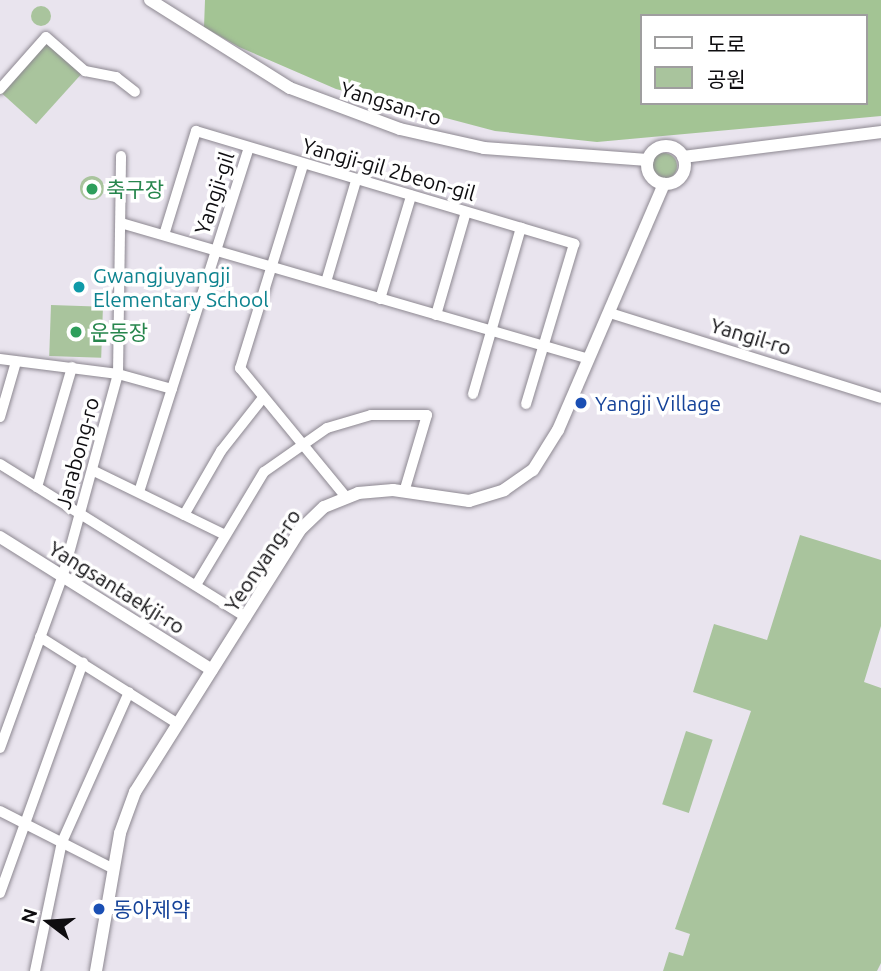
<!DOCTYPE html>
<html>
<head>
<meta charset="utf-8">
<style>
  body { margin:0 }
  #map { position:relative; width:881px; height:971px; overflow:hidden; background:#e9e4ee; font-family:Ubuntu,"Noto Sans KR",sans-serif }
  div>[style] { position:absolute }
  .green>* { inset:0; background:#a9c49d; transform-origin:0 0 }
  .round { border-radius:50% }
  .forest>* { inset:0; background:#a3c494 }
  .roads { filter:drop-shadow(0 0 2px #8d8891) drop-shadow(0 0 2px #8d8891) }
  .minor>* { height:10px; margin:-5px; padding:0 5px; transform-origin:5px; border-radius:5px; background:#fff }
  .tertiary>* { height:12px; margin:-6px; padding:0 6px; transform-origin:6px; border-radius:6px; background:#fff }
  .tertiary>.ring { margin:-6px; padding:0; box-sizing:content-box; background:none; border:12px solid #fff; border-radius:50% }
  .dots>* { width:19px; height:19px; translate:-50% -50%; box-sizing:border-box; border:4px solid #fff; border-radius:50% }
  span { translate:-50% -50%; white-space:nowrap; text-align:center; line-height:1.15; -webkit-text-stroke:7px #fff; paint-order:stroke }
  .street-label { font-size:21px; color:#0e0d10 }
  .leisure-label { font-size:21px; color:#27864d }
  .left { translate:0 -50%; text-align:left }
  .culture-label { font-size:21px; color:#0d838f }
  .transit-label { font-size:21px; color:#164399 }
  .legend { position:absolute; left:640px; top:14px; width:228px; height:91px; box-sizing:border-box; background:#fff; border:2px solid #9f9e9f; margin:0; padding:9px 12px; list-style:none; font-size:21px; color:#0e0d10 }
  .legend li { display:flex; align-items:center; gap:14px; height:35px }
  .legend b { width:35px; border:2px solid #9f9e9f }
  .north { position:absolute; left:14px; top:887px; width:70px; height:70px; -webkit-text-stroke:5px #fff; paint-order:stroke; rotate:287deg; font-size:19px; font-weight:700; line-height:28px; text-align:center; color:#0e0d10 }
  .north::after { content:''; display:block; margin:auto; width:24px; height:32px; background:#0e0d10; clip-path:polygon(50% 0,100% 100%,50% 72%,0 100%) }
</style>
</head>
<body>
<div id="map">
  <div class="green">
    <i class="round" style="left:31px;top:6px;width:20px;height:20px"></i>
    <i style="left:46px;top:43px;width:47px;height:67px;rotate:42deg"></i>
    <i class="round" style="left:651px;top:153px;width:26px;height:26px"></i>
    <i class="round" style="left:80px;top:176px;width:24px;height:24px"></i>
    <i style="left:51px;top:305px;width:52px;height:51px;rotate:2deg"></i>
    <i style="clip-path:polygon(800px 535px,881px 560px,881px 626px,864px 682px,881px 688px,881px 963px,877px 971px,663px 971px,669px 952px,683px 956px,690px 934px,675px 929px,751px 711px,693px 692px,714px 624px,767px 640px)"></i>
    <i style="left:686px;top:731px;width:28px;height:77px;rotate:18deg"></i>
  </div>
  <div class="forest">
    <i style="clip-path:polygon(evenodd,205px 0,881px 0,881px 116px,597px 142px,495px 131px,336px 89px,239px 47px,204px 27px,205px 0,641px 16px,865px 16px,865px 103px,641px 103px,641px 16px)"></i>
  </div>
  <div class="roads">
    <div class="minor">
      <i style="left:0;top:89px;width:69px;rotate:-48.5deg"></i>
      <i style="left:46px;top:37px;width:52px;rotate:41.1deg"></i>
      <i style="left:85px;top:71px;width:32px;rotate:11deg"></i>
      <i style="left:116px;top:77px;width:24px;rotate:38deg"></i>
      <i style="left:303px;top:165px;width:213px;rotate:107.2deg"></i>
      <i style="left:240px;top:368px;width:166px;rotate:50.6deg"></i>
      <i style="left:121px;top:223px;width:486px;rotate:16.2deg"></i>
      <i style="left:164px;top:235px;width:109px;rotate:-72.9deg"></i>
      <i style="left:196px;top:131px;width:395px;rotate:16.6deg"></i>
      <i style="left:574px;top:244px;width:167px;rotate:106.7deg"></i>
      <i style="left:326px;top:282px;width:105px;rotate:-73.5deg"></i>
      <i style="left:380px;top:299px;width:108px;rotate:-73.2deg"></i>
      <i style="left:610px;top:313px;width:284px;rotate:17.4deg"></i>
      <i style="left:436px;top:315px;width:107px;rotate:-73.8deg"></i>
      <i style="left:0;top:359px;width:119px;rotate:7.2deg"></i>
      <i style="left:118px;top:374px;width:56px;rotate:15.5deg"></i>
      <i style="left:473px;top:394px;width:173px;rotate:-73.9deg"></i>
      <i style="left:0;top:417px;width:57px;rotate:-73.8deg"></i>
      <i style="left:0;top:464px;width:290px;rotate:31.9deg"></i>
      <i style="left:94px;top:471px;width:146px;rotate:26deg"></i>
      <i style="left:37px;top:487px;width:125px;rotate:-73.7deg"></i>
      <i style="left:139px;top:492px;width:361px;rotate:-72.3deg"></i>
      <i style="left:184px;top:515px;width:74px;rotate:-60deg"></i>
      <i style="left:221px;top:451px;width:66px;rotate:-51.7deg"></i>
      <i style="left:196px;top:585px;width:132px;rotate:-59deg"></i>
      <i style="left:264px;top:472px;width:77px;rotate:-34.9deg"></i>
      <i style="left:327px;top:428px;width:46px;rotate:-16.5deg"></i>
      <i style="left:371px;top:415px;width:56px"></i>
      <i style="left:427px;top:415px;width:80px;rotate:106.6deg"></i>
      <i style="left:40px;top:637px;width:160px;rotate:32.2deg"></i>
      <i style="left:0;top:748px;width:184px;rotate:-70deg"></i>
      <i style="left:63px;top:575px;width:208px;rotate:-74.7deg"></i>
      <i style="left:118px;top:374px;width:218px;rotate:-89.2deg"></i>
      <i style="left:0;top:811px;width:128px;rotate:27deg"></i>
      <i style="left:0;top:893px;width:245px;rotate:-70.2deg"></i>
      <i style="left:35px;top:971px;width:132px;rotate:-78.2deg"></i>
      <i style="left:62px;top:842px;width:164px;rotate:-65.9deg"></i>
    </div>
    <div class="tertiary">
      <i style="left:150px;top:0;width:165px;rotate:32.2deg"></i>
      <i style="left:290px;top:88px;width:117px;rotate:20.4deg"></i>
      <i style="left:400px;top:129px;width:86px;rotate:12.7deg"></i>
      <i style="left:484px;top:148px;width:164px;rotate:4.2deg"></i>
      <i class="ring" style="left:647px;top:146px;width:26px;height:26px"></i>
      <i style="left:683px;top:157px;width:200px;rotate:-7.2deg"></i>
      <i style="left:0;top:537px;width:250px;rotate:32.1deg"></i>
      <i style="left:96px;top:971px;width:140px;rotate:-80.1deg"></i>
      <i style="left:120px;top:833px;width:44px;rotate:-69.9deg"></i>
      <i style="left:135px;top:792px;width:310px;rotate:-57.8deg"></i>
      <i style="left:300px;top:530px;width:33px;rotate:-44deg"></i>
      <i style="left:324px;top:507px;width:37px;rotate:-22deg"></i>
      <i style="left:358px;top:493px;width:35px;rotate:-5deg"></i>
      <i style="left:393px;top:490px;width:77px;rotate:8.2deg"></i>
      <i style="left:469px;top:501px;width:37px;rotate:-17deg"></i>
      <i style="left:504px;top:490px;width:35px;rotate:-35deg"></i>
      <i style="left:533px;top:470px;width:47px;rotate:-58deg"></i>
      <i style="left:558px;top:430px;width:268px;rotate:-66.7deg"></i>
    </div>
  </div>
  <div class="dots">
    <i style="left:92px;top:189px;background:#2e9e5b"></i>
    <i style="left:79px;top:287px;background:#0f9aa8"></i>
    <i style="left:76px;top:332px;background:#2e9e5b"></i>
    <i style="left:581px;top:403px;background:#1a4fb4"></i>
    <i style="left:99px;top:909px;background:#1a4fb4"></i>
  </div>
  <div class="street-label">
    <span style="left:391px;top:103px;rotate:17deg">Yangsan-ro</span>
    <span style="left:389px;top:169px;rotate:16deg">Yangji-gil 2beon-gil</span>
    <span style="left:214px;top:193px;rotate:-72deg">Yangji-gil</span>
    <span style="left:751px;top:336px;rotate:17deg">Yangil-ro</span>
    <span style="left:77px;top:453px;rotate:-75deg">Jarabong-ro</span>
    <span style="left:262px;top:560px;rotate:-56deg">Yeonyang-ro</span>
    <span style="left:117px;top:587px;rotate:32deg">Yangsantaekji-ro</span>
  </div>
  <div class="leisure-label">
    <span class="left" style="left:106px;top:189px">축구장</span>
    <span class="left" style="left:90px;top:332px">운동장</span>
  </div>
  <div class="culture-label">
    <span class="left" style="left:93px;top:287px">Gwangjuyangji<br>Elementary School</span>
  </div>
  <div class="transit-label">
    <span class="left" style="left:595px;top:403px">Yangji Village</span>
    <span class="left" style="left:113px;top:909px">동아제약</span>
  </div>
  <ul class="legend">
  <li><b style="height:9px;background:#fff"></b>도로</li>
  <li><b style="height:19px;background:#a9c49d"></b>공원</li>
  </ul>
  <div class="north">N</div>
</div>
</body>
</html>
